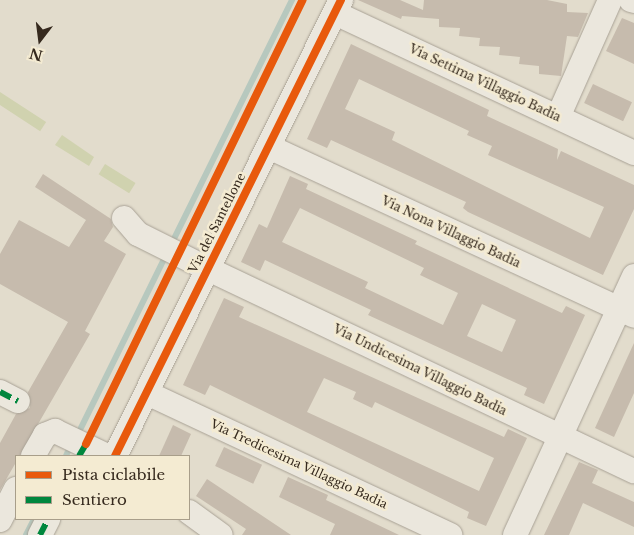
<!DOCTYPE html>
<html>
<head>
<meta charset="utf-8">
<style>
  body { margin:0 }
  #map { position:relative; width:634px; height:535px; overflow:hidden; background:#e2dccc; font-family:"Libre Baskerville",serif }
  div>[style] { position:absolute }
  .green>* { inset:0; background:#d0d2af; transform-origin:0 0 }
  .stream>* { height:5.5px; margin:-2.75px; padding:0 2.75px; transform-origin:2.75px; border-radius:2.75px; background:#b7c8be }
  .building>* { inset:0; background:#c6bbad; transform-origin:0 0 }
  .roads { filter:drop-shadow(0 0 1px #a8a195) drop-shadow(0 0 1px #a8a195) }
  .minor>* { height:24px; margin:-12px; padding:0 12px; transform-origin:12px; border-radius:12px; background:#ebe7dd }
  .quiet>* { height:6px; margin-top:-3px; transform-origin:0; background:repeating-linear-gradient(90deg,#00873e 0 12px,transparent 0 18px) }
  .cycleway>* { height:8px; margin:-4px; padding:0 4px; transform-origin:4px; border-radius:4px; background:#e8590c }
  span { translate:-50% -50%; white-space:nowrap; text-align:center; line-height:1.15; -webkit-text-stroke:5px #f4ebd2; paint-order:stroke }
  .street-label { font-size:12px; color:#362a1e }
  .legend { position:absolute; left:15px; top:455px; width:175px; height:65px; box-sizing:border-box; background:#f4ebd2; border:1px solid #a89e8a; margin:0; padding:6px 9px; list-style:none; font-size:15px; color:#362a1e }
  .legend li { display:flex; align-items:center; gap:10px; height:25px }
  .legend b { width:25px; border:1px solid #a89e8a }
  .north { position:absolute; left:15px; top:15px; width:50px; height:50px; -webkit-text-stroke:4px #f4ebd2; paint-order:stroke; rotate:195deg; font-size:14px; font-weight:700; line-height:20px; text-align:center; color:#362a1e }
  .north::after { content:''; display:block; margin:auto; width:18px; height:22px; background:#362a1e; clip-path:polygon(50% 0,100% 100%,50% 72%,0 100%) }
</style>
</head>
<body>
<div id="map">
  <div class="green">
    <i style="left:0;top:92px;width:55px;height:11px;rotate:33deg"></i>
    <i style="clip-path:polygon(62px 135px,94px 157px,89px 166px,55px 145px)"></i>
    <i style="left:105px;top:164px;width:36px;height:12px;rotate:32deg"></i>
  </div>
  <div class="stream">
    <i style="left:172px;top:243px;width:271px;rotate:-63.7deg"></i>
    <i style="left:81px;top:428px;width:191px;rotate:-63.8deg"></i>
    <i style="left:66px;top:456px;width:10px;rotate:-66deg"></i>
    <i style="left:26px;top:535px;width:18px;rotate:-63deg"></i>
  </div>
  <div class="building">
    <i style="clip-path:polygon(358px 0,400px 0,423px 10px,424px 0,547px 0,567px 4px,567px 12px,588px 13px,578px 37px,567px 36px,561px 76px,539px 74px,539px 66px,519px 64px,520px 57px,499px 55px,500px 47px,479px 46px,480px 38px,459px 36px,460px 28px,439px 27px,439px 19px,402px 16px,401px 19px)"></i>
    <i style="clip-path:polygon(622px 18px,634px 23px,634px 64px,606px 51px)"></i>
    <i style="clip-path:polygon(evenodd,351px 44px,489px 110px,487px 116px,558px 149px,557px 160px,561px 151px,634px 185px,634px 209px,603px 275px,468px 212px,463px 208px,466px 202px,331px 140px,327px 148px,307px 139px,351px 44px,359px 79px,469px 131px,467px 135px,492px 146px,488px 155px,604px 207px,590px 238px,392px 140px,395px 132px,345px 109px,359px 79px)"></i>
    <i style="left:593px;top:84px;width:43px;height:21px;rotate:25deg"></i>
    <i style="clip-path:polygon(43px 174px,111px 219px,113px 227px,104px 241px,126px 254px,85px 331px,90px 334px,0 490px,0 443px,16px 414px,30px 408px,28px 392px,68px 322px,0 284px,0 254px,19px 220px,69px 247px,86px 220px,35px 187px)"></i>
    <i style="clip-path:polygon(evenodd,290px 176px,308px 184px,306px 189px,417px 241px,415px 244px,562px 313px,566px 306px,585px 315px,544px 404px,524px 395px,527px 388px,368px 315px,371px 310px,265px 260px,260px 271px,241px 262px,259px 224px,267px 228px,290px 176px,300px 208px,424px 268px,420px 275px,458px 293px,443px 325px,365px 288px,368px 282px,282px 242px,300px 208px,290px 176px,482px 304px,516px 320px,502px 352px,467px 336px,482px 304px)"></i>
    <i style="clip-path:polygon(evenodd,224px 298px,244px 307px,239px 317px,504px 437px,508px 429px,527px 438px,486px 526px,467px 518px,469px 512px,210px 385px,205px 395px,183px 385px,224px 298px,324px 378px,356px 392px,353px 399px,372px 408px,375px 402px,494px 458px,479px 491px,307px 412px,324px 378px)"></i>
    <i style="clip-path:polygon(634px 343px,634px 393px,614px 437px,595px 428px)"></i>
    <i style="clip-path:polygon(173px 425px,191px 434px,181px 456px,159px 456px)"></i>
    <i style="left:224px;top:447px;width:42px;height:21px;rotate:25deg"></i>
    <i style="clip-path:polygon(579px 462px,598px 470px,592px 483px,634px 502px,634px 527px,583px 503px,569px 535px,544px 535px)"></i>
    <i style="clip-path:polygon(288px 477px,328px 495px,326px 500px,399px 535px,330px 535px,335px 524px,279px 497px)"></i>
    <i style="clip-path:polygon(207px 479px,291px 535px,242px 535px,246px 529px,196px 496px)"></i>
  </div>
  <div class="roads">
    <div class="minor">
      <i style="left:631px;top:0;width:3px;rotate:18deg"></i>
      <i style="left:335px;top:13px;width:330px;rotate:25.1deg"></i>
      <i style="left:558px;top:117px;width:128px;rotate:-66deg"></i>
      <i style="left:269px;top:147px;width:402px;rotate:24.8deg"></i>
      <i style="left:124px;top:218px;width:21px;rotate:49deg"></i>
      <i style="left:138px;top:234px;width:76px;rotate:26.6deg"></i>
      <i style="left:206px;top:268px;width:474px;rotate:25.4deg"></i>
      <i style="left:0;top:392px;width:20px;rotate:27deg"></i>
      <i style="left:147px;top:393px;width:335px;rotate:25.1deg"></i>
      <i style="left:33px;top:456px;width:24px;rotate:-60deg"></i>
      <i style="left:45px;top:435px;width:11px;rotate:-22deg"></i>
      <i style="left:55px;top:431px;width:58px;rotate:25.7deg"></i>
      <i style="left:115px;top:456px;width:509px;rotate:-63.64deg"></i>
      <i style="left:189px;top:512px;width:39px;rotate:36deg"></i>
      <i style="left:0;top:520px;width:35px;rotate:-63deg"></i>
      <i style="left:40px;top:535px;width:18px;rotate:-63deg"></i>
      <i style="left:515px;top:535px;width:285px;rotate:-65.3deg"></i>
    </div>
  </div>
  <div class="quiet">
    <i style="left:0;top:392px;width:20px;rotate:27deg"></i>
    <i style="left:79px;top:456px;width:14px;rotate:-60deg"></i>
    <i style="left:40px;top:535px;width:18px;rotate:-63deg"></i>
  </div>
  <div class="cycleway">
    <i style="left:86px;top:444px;width:494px;rotate:-64deg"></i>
    <i style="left:115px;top:456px;width:509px;rotate:-63.64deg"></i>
  </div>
  <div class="street-label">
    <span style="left:485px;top:83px;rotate:25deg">Via Settima Villaggio Badia</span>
    <span style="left:217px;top:223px;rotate:-63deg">Via del Santellone</span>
    <span style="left:451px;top:232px;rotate:25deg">Via Nona Villaggio Badia</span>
    <span style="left:420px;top:370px;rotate:26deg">Via Undicesima Villaggio Badia</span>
    <span style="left:299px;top:464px;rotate:25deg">Via Tredicesima Villaggio Badia</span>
  </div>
  <ul class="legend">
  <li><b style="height:6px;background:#e8590c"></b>Pista ciclabile</li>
  <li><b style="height:6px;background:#00873e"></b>Sentiero</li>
  </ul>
  <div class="north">N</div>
</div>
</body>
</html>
